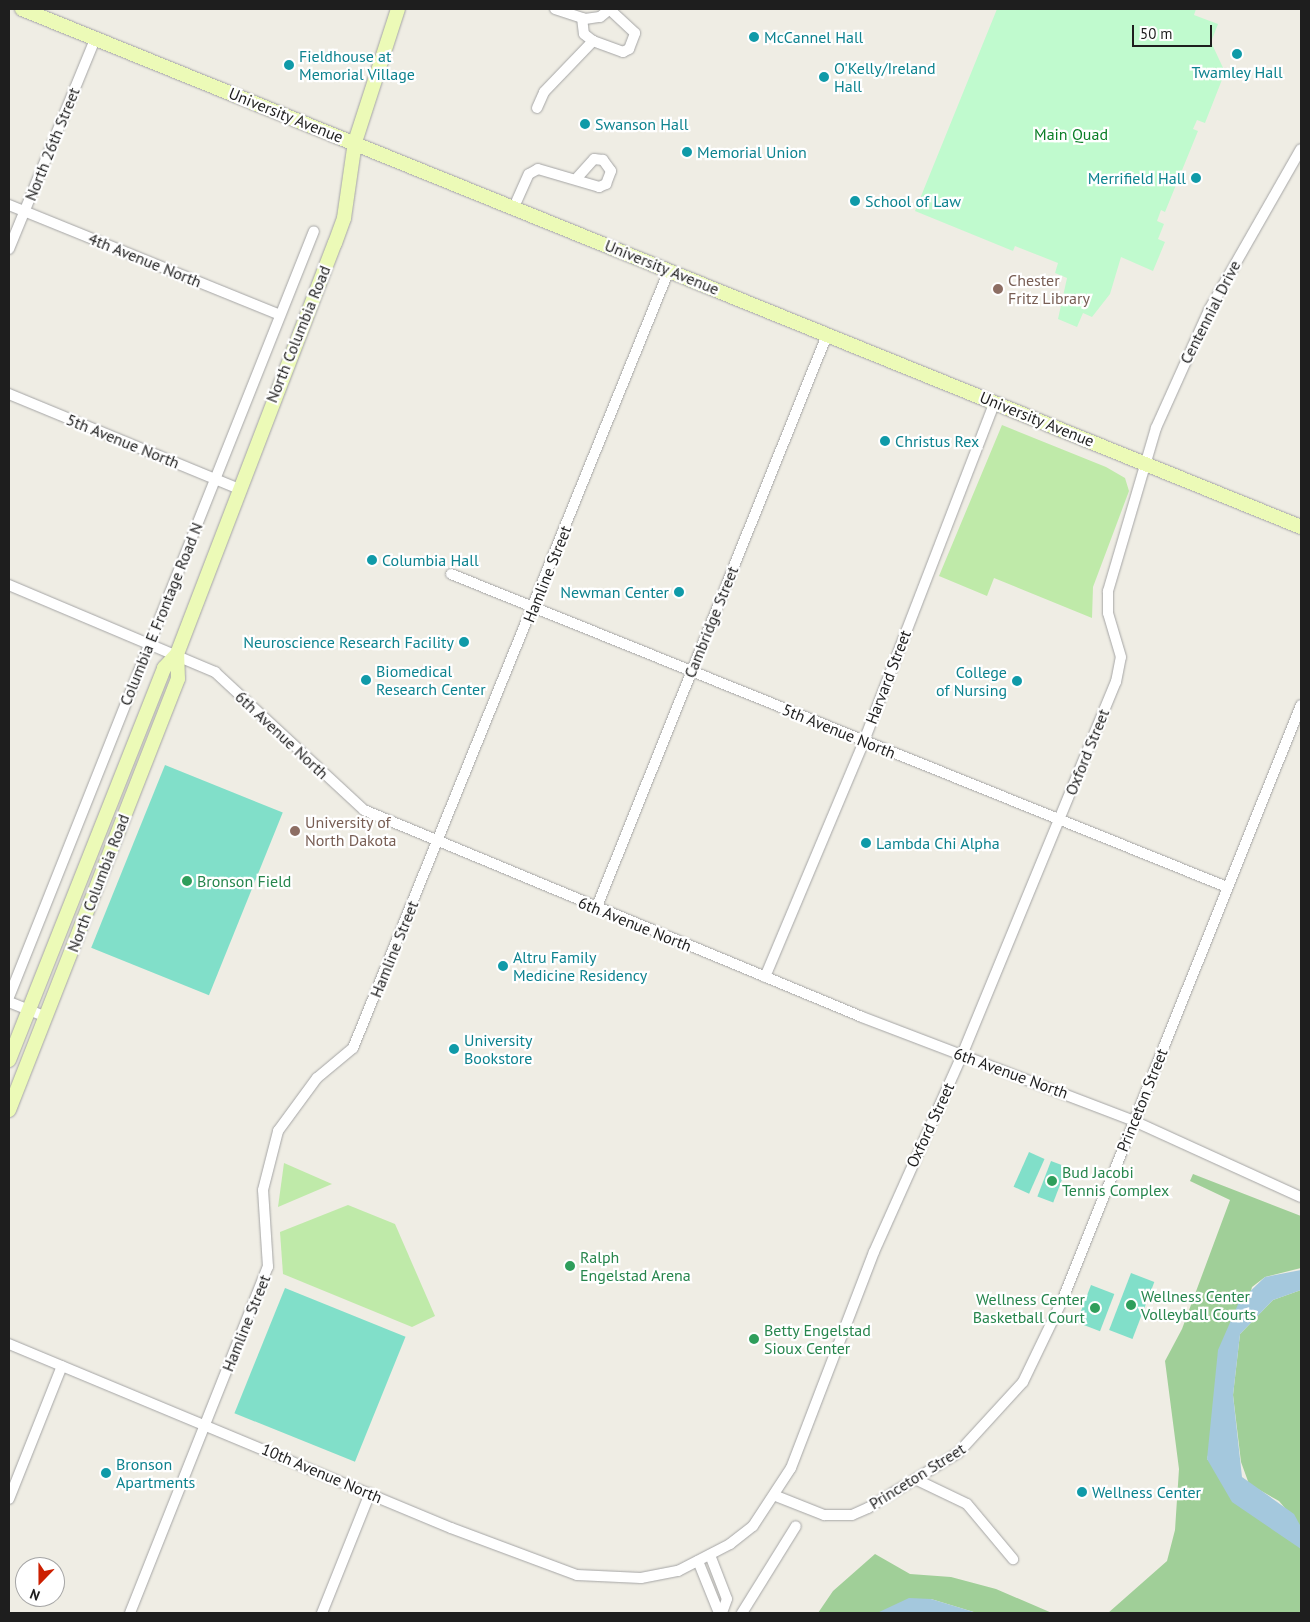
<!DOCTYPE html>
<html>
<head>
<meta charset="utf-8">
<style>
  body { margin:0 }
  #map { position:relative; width:1310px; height:1622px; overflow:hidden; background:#efede4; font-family:"PT Sans",sans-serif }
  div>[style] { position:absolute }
  .grass>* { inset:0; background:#bfeaa9 }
  .forest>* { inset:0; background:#a0cf98 }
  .park>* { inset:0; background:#c0face }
  .pitch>* { inset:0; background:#81dfc9; transform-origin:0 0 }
  .water>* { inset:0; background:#a4c8dd }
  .roads { filter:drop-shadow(0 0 1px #a5a5a5) drop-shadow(0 0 1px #a5a5a5) }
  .street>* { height:10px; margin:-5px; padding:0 5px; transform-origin:5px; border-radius:5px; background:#fff }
  .secondary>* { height:14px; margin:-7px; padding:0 7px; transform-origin:7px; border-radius:7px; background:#ecfab7 }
  .dots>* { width:14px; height:14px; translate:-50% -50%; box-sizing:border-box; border:2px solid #fff; border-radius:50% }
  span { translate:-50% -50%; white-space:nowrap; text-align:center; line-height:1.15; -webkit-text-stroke:4.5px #fff; paint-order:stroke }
  .culture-label { font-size:16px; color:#0d838f }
  .left { translate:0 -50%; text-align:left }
  .right { translate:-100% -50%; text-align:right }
  .street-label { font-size:16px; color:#1e1e1e }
  .park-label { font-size:16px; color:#0b7e26 }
  .education-label { font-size:16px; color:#785e54 }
  .leisure-label { font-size:16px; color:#27864d }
  .frame { position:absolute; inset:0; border:10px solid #1e1e1e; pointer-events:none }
  .north { position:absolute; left:15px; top:1557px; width:50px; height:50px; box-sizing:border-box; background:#fff; border:1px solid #a5a5a5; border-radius:50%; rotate:202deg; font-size:14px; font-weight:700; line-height:20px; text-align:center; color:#1e1e1e }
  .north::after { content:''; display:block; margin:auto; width:18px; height:22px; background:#cc1f00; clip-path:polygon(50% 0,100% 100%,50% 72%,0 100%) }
  .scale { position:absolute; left:1132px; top:25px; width:80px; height:22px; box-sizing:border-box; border:2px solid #1e1e1e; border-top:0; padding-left:6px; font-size:15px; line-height:18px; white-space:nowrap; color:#1e1e1e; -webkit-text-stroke:4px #fff; paint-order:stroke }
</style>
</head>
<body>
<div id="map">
  <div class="grass">
    <i style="clip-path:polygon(1002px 425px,1106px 467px,1125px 478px,1129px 491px,1093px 587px,1092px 618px,994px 578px,987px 596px,939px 576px)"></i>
    <i style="clip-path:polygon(284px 1163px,332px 1184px,278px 1207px)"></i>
    <i style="clip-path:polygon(348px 1205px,395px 1224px,435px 1316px,412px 1327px,283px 1274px,280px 1232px)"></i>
  </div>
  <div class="forest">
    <i style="clip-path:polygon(1193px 1174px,1301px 1216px,1301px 1268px,1265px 1277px,1252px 1287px,1207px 1459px,1301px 1549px,1301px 1613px,1108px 1613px,1167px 1561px,1175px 1530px,1179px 1469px,1165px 1361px,1182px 1329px,1230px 1200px,1190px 1181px)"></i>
    <i style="clip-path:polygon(1301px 1290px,1301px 1527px,1279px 1501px,1249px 1484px,1241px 1462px,1233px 1395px,1240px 1334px,1273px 1300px)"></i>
    <i style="clip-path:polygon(875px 1554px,910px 1574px,951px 1577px,996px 1589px,1052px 1613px,977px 1613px,931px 1599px,877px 1613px,818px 1613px,833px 1591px)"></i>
  </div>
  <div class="park">
    <i style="clip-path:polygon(997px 9px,1196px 9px,1194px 15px,1218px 24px,1211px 42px,1225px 72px,1205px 123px,1197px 120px,1193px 129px,1198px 131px,1165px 212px,1161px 210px,1157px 221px,1164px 224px,1158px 239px,1165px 242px,1153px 271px,1121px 257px,1110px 294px,1092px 317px,1083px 313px,1077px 327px,1058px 319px,1067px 278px,1055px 273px,1058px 263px,1015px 246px,1013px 251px,915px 211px)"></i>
  </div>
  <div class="pitch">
    <i style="left:165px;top:765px;width:127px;height:197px;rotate:22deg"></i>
    <i style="left:1029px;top:1152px;width:17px;height:38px;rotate:24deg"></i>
    <i style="left:1051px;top:1161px;width:17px;height:38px;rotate:21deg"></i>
    <i style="left:1131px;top:1273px;width:25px;height:61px;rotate:21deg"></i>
    <i style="left:1091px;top:1285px;width:25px;height:40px;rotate:21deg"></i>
    <i style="left:285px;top:1288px;width:130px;height:135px;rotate:22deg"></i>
  </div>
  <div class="water">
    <i style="clip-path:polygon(1301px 1270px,1301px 1290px,1273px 1300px,1240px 1334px,1233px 1395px,1242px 1477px,1294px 1514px,1301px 1527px,1301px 1549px,1232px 1502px,1207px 1459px,1218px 1350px,1239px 1302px,1265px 1277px)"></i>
    <i style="clip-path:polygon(909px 1598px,931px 1599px,977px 1613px,877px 1613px)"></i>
  </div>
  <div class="roads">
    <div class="street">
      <i style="left:555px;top:9px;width:32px;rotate:18deg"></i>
      <i style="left:585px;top:19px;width:15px;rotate:-8deg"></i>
      <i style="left:600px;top:17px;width:13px;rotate:-39deg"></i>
      <i style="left:582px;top:18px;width:16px;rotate:83deg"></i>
      <i style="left:584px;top:34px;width:11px;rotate:38deg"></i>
      <i style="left:593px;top:41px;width:32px;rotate:20deg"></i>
      <i style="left:623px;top:52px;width:7px;rotate:-27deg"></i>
      <i style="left:629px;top:49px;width:17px;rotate:-69deg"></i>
      <i style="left:635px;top:33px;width:34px;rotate:-137deg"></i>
      <i style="left:537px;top:108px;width:17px;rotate:-66deg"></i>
      <i style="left:544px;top:92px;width:71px;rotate:-46.1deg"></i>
      <i style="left:9px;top:205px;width:292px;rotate:22.1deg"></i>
      <i style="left:514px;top:207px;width:36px;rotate:-66deg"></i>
      <i style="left:529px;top:174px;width:10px;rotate:-29deg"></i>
      <i style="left:538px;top:169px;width:64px;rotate:16.4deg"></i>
      <i style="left:599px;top:187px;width:8px;rotate:-23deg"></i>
      <i style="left:606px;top:184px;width:14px;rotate:-69deg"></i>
      <i style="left:611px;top:171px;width:14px;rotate:-126deg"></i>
      <i style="left:603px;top:160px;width:9px;rotate:-174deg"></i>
      <i style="left:594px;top:159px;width:25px;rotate:132deg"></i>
      <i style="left:9px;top:249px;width:227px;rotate:-67.7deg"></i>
      <i style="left:9px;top:394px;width:247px;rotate:22.4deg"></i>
      <i style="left:451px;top:574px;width:837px;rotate:21.97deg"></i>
      <i style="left:9px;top:585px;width:224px;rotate:22.9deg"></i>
      <i style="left:215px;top:672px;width:203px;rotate:42.8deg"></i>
      <i style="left:364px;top:810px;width:539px;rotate:22.57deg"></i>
      <i style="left:862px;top:1017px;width:291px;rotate:20.9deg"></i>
      <i style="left:1134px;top:1121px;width:183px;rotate:24.5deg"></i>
      <i style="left:596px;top:909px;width:619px;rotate:-68.08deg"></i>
      <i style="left:765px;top:977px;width:256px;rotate:-67.2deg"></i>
      <i style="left:864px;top:741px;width:363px;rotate:-68.9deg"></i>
      <i style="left:9px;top:997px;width:824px;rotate:-68.29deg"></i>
      <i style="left:9px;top:1002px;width:40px;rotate:22deg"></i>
      <i style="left:9px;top:1344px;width:479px;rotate:22.6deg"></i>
      <i style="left:451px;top:1528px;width:134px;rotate:20.5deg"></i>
      <i style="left:577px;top:1575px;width:64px;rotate:2.7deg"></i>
      <i style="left:641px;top:1578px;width:38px;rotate:-11deg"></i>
      <i style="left:678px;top:1571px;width:59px;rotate:-27.4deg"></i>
      <i style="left:730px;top:1544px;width:29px;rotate:-38deg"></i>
      <i style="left:753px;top:1526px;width:69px;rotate:-56.8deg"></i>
      <i style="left:791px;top:1468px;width:231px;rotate:-69deg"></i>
      <i style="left:874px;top:1252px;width:216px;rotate:-65.9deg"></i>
      <i style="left:962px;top:1055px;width:404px;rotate:-67.6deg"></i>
      <i style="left:1116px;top:682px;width:25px;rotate:-79deg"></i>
      <i style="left:1121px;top:657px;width:46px;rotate:-106.5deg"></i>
      <i style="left:1108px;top:613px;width:22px;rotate:-90deg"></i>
      <i style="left:1108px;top:591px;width:170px;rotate:-73.6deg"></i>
      <i style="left:1156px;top:428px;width:129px;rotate:-65.8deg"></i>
      <i style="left:1209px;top:310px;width:185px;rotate:-60.3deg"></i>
      <i style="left:917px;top:1480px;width:55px;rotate:25.6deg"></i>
      <i style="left:967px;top:1504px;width:72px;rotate:50.1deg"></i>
      <i style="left:776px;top:1496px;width:52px;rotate:21.6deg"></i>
      <i style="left:824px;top:1515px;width:28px"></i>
      <i style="left:852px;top:1515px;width:17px;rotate:-24deg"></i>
      <i style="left:868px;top:1508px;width:105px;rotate:-31.4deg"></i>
      <i style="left:958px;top:1453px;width:96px;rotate:-47.5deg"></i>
      <i style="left:1023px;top:1382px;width:90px;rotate:-64.3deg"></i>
      <i style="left:1062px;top:1301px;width:642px;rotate:-68.15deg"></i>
      <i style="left:9px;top:1499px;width:143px;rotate:-68.3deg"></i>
      <i style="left:710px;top:1555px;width:47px;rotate:68.9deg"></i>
      <i style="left:727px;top:1599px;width:15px;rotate:110deg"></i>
      <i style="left:698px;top:1561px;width:56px;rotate:68deg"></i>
      <i style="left:130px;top:1613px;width:373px;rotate:-68.3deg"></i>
      <i style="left:268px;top:1267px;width:77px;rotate:-93.7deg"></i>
      <i style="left:263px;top:1190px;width:61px;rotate:-75.7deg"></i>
      <i style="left:278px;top:1131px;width:66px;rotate:-53.7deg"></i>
      <i style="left:317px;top:1078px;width:47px;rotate:-39.8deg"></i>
      <i style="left:353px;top:1048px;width:840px;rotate:-67.89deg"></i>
      <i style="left:322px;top:1613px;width:129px;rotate:-68.2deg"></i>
      <i style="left:742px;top:1613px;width:102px;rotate:-58.2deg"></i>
    </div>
    <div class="secondary">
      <i style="left:22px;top:9px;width:1380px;rotate:22.05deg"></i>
      <i style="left:9px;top:1060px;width:422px;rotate:-68.4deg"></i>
      <i style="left:164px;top:668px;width:19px;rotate:-47deg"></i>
      <i style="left:177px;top:654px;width:440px;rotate:-69deg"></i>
      <i style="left:335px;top:243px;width:27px;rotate:-70deg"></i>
      <i style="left:344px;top:218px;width:77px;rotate:-81.8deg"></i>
      <i style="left:355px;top:142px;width:140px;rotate:-72.1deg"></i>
      <i style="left:9px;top:1110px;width:463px;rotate:-68.6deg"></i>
      <i style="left:178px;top:679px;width:25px;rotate:-92deg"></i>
    </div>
  </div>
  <div class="dots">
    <i style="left:754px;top:37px;background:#0f9aa8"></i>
    <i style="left:1237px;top:54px;background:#0f9aa8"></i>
    <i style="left:289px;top:65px;background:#0f9aa8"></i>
    <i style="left:824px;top:77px;background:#0f9aa8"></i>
    <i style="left:585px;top:124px;background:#0f9aa8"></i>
    <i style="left:687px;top:152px;background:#0f9aa8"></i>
    <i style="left:1196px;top:178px;background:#0f9aa8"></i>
    <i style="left:855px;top:201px;background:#0f9aa8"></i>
    <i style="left:998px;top:289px;background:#8d6e63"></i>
    <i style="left:885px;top:441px;background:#0f9aa8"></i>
    <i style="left:372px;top:560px;background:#0f9aa8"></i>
    <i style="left:679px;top:592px;background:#0f9aa8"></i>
    <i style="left:464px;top:642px;background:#0f9aa8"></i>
    <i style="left:366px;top:680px;background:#0f9aa8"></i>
    <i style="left:1017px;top:681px;background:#0f9aa8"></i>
    <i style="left:295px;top:831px;background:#8d6e63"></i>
    <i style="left:866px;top:843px;background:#0f9aa8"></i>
    <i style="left:187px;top:881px;background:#2e9e5b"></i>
    <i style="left:503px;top:966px;background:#0f9aa8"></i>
    <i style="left:454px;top:1049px;background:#0f9aa8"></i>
    <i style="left:1052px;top:1181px;background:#2e9e5b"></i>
    <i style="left:570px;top:1266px;background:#2e9e5b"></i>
    <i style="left:1131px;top:1305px;background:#2e9e5b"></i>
    <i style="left:1095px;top:1308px;background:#2e9e5b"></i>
    <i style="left:754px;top:1339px;background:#2e9e5b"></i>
    <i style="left:106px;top:1473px;background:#0f9aa8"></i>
    <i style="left:1082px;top:1492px;background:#0f9aa8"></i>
  </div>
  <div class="culture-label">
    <span class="left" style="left:764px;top:37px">McCannel Hall</span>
    <span class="left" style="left:299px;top:65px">Fieldhouse at<br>Memorial Village</span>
    <span class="left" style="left:834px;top:77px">O'Kelly/Ireland<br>Hall</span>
    <span style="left:1237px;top:72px">Twamley Hall</span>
    <span class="left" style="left:595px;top:124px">Swanson Hall</span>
    <span class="left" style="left:697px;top:152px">Memorial Union</span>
    <span class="right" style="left:1186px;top:178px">Merrifield Hall</span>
    <span class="left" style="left:865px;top:201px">School of Law</span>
    <span class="left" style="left:895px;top:441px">Christus Rex</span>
    <span class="left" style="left:382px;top:560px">Columbia Hall</span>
    <span class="right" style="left:669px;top:592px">Newman Center</span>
    <span class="right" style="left:454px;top:642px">Neuroscience Research Facility</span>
    <span class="left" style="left:376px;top:680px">Biomedical<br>Research Center</span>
    <span class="right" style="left:1007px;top:681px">College<br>of Nursing</span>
    <span class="left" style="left:876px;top:843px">Lambda Chi Alpha</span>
    <span class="left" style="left:513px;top:966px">Altru Family<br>Medicine Residency</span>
    <span class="left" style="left:464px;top:1049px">University<br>Bookstore</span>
    <span class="left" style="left:116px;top:1473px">Bronson<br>Apartments</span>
    <span class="left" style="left:1092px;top:1492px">Wellness Center</span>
  </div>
  <div class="street-label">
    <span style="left:286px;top:115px;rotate:22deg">University Avenue</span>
    <span style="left:52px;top:144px;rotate:-68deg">North 26th Street</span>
    <span style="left:145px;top:260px;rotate:22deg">4th Avenue North</span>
    <span style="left:662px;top:267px;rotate:22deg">University Avenue</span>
    <span style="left:1210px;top:312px;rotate:-63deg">Centennial Drive</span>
    <span style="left:298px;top:334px;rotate:-68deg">North Columbia Road</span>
    <span style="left:1037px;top:419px;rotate:22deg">University Avenue</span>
    <span style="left:123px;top:441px;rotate:22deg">5th Avenue North</span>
    <span style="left:547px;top:574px;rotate:-68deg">Hamline Street</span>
    <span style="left:161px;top:614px;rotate:-68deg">Columbia E Frontage Road N</span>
    <span style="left:711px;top:622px;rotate:-68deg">Cambridge Street</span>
    <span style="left:888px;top:677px;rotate:-69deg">Harvard Street</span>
    <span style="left:839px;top:731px;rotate:22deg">5th Avenue North</span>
    <span style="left:282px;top:735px;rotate:43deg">6th Avenue North</span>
    <span style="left:1087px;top:752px;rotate:-68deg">Oxford Street</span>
    <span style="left:98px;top:883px;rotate:-69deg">North Columbia Road</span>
    <span style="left:635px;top:924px;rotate:22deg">6th Avenue North</span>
    <span style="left:394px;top:949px;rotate:-68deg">Hamline Street</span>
    <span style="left:1011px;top:1073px;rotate:20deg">6th Avenue North</span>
    <span style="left:1142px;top:1100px;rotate:-68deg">Princeton Street</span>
    <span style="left:930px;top:1125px;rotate:-65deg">Oxford Street</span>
    <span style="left:246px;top:1323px;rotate:-68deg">Hamline Street</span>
    <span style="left:322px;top:1473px;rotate:23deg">10th Avenue North</span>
    <span style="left:917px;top:1476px;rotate:-32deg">Princeton Street</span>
  </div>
  <div class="park-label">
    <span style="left:1071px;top:134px">Main Quad</span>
  </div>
  <div class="education-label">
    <span class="left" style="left:1008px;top:289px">Chester<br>Fritz Library</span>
    <span class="left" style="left:305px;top:831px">University of<br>North Dakota</span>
  </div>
  <div class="leisure-label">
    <span class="left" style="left:197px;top:881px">Bronson Field</span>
    <span class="left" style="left:1062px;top:1181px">Bud Jacobi<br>Tennis Complex</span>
    <span class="left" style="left:580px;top:1266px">Ralph<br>Engelstad Arena</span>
    <span class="left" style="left:1141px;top:1305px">Wellness Center<br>Volleyball Courts</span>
    <span class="right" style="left:1085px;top:1308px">Wellness Center<br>Basketball Court</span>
    <span class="left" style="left:764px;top:1339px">Betty Engelstad<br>Sioux Center</span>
  </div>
  <div class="frame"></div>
  <div class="north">N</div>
  <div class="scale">50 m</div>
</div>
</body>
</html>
